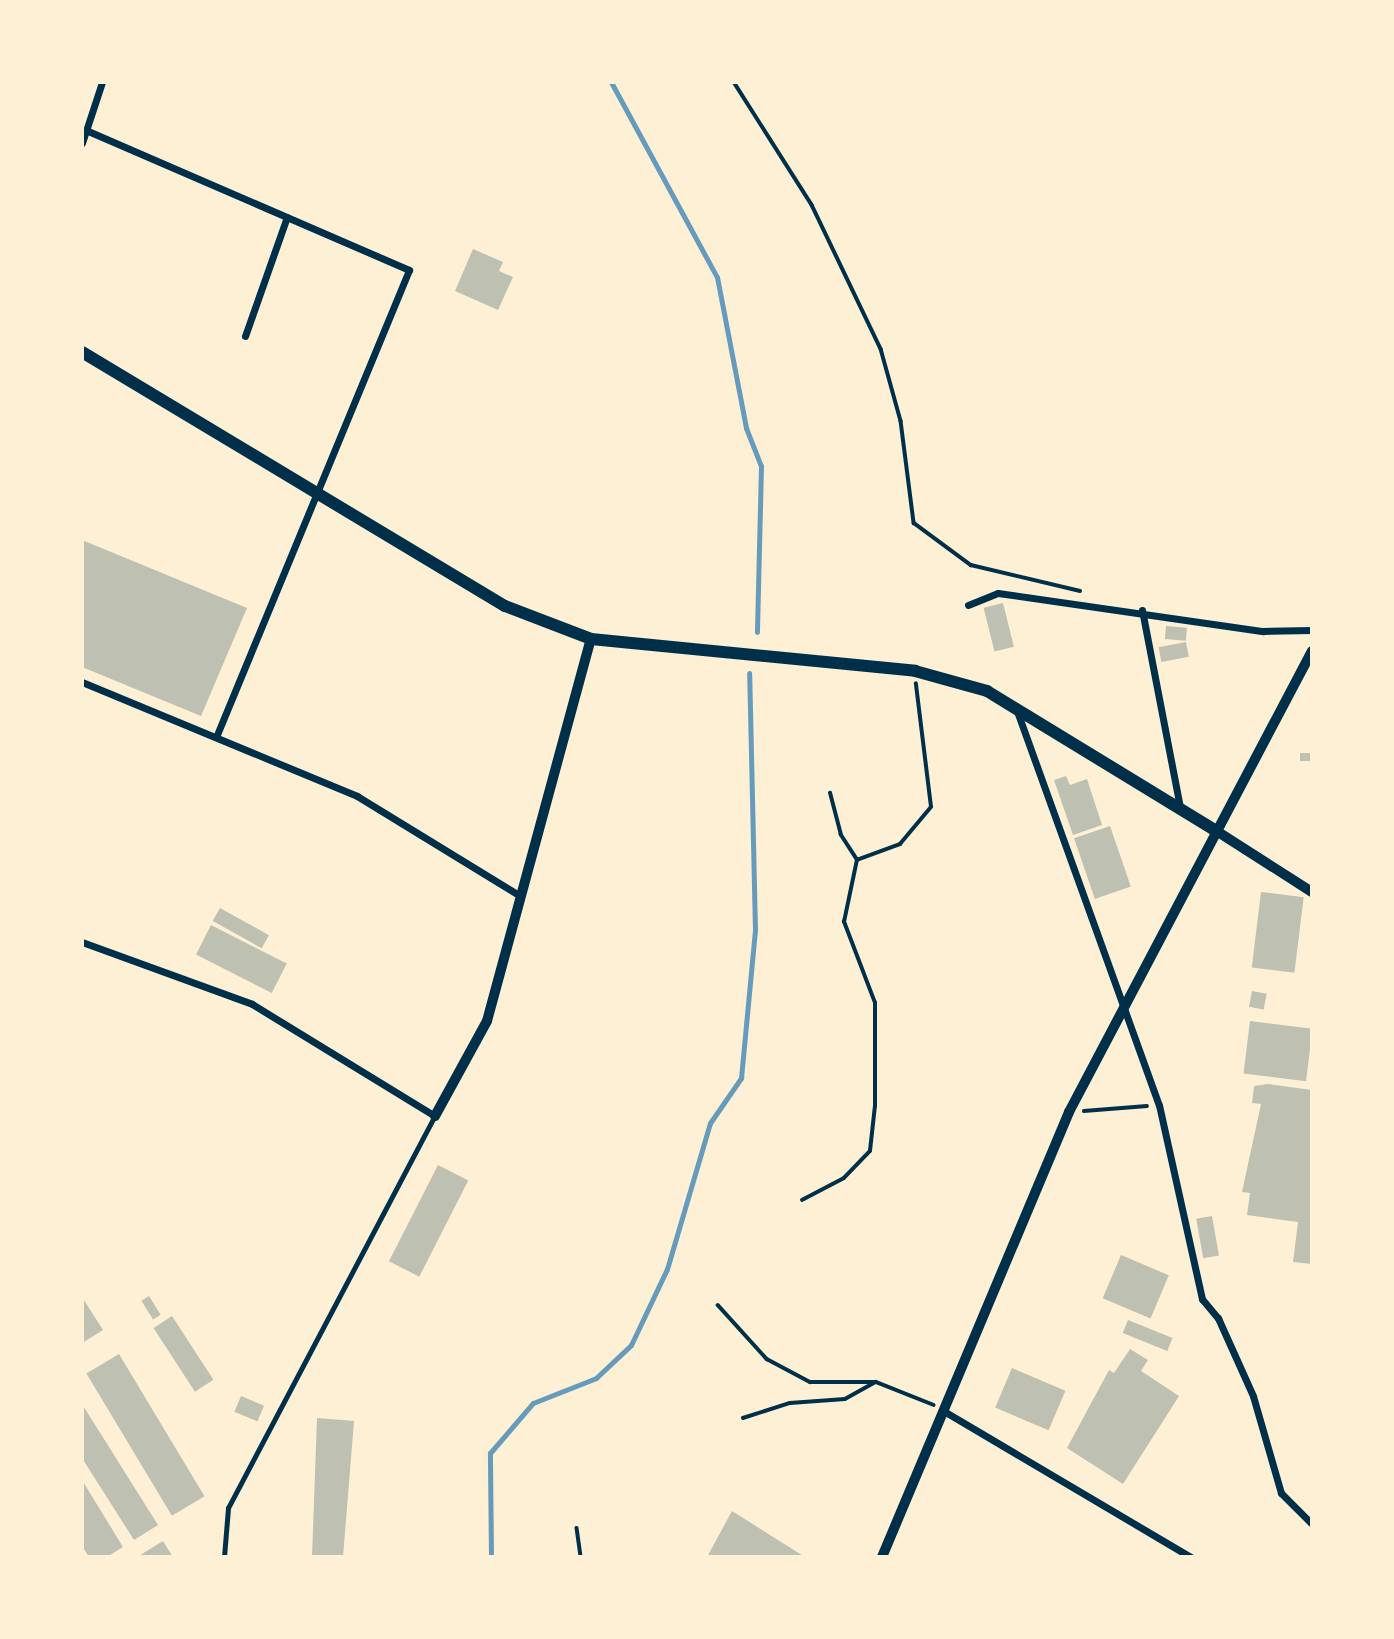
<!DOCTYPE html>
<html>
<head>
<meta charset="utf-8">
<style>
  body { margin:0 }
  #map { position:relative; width:1394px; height:1639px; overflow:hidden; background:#fdf0d5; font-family:Raleway,sans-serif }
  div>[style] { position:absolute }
  .stream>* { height:5px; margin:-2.5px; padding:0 2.5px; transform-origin:2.5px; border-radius:2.5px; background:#669bbc }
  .building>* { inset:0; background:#bec0b2; transform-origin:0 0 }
  .path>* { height:3.5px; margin:-1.75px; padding:0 1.75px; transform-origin:1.75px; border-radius:1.75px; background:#003049 }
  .service>* { height:4.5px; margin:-2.25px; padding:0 2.25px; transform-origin:2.25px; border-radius:2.25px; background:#003049 }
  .minor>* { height:7px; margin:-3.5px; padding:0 3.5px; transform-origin:3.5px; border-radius:3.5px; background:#003049 }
  .tertiary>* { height:10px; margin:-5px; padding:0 5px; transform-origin:5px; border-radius:5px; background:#003049 }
  .secondary>* { height:12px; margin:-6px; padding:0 6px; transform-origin:6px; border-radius:6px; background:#003049 }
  span { translate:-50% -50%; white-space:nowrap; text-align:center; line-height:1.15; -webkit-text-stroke:6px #fdf0d5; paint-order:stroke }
  .frame { position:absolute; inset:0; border:84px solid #fdf0d5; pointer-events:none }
</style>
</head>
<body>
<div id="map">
  <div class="stream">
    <i style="left:611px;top:82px;width:222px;rotate:61.5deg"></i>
    <i style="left:717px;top:277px;width:154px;rotate:79.1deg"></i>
    <i style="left:746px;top:428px;width:41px;rotate:68.5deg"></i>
    <i style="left:761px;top:466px;width:166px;rotate:91.4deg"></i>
    <i style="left:491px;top:1557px;width:104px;rotate:-90.6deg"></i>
    <i style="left:490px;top:1453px;width:66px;rotate:-49.3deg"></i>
    <i style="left:533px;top:1403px;width:68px;rotate:-21.6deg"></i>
    <i style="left:596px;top:1378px;width:48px;rotate:-43.3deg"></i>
    <i style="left:631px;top:1345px;width:84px;rotate:-64.7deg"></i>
    <i style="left:667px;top:1269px;width:152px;rotate:-73.6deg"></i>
    <i style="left:710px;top:1123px;width:55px;rotate:-55.4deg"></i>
    <i style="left:741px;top:1078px;width:149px;rotate:-84.6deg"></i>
    <i style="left:755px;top:930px;width:257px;rotate:-91.3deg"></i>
  </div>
  <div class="building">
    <i style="clip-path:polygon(473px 249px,503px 262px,499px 271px,513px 277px,498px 310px,455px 291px)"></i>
    <i style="clip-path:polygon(82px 540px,247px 608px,201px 716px,82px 667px)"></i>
    <i style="left:1003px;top:603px;width:45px;height:20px;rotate:76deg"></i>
    <i style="left:1166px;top:626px;width:21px;height:13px;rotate:5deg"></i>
    <i style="left:1186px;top:642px;width:15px;height:28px;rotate:79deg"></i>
    <i style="left:1300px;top:753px;width:12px;height:8px"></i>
    <i style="clip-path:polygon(1066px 776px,1070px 785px,1087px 779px,1102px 825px,1073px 835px,1054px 780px)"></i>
    <i style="left:1110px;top:826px;width:64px;height:38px;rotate:71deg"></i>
    <i style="left:1261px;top:892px;width:43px;height:76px;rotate:7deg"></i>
    <i style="left:220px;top:908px;width:56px;height:15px;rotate:29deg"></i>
    <i style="left:211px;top:925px;width:85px;height:33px;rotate:27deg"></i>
    <i style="left:1252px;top:991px;width:15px;height:16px;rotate:11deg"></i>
    <i style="left:1250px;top:1021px;width:63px;height:53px;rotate:7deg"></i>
    <i style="clip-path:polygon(1268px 1084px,1312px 1090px,1312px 1264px,1293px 1262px,1298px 1222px,1247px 1215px,1250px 1193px,1242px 1192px,1261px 1104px,1252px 1103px,1254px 1086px)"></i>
    <i style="left:438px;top:1165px;width:34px;height:108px;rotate:27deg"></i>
    <i style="left:1212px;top:1216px;width:40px;height:16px;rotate:80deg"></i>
    <i style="left:1121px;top:1255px;width:52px;height:47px;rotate:23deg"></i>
    <i style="left:149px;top:1296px;width:22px;height:9px;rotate:58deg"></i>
    <i style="clip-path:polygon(82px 1297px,103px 1330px,82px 1343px)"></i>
    <i style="left:172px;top:1316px;width:76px;height:22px;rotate:57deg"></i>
    <i style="left:1128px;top:1320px;width:48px;height:14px;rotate:22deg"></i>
    <i style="clip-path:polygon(1130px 1349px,1148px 1360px,1141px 1371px,1179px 1396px,1123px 1484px,1067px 1448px,1109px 1370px,1114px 1373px)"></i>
    <i style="left:119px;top:1354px;width:166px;height:38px;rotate:59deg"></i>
    <i style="left:1012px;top:1368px;width:58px;height:43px;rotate:23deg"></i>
    <i style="left:241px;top:1396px;width:25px;height:17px;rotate:23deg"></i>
    <i style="clip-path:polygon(82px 1404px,158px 1525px,134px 1540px,82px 1458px)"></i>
    <i style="clip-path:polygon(317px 1418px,354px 1421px,343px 1557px,312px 1557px)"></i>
    <i style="clip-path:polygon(82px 1480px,123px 1547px,107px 1557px,89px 1557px,82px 1546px)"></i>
    <i style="clip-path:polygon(732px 1511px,805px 1557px,707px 1557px)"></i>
    <i style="clip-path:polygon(163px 1541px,173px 1557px,137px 1557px)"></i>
  </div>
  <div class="path">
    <i style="left:734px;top:82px;width:146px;rotate:57.6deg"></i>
    <i style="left:812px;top:205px;width:160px;rotate:64.4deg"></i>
    <i style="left:881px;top:349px;width:75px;rotate:74.5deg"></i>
    <i style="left:901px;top:421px;width:103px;rotate:82.7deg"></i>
    <i style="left:914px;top:523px;width:71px;rotate:36.4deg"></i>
    <i style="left:971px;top:565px;width:112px;rotate:13.4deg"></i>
    <i style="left:857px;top:860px;width:46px;rotate:-20.4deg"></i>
    <i style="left:900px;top:844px;width:48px;rotate:-50deg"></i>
    <i style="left:931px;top:807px;width:124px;rotate:-97deg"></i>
    <i style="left:1084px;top:1111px;width:63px;rotate:-4.5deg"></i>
    <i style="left:802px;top:1200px;width:47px;rotate:-27.6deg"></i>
    <i style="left:844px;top:1178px;width:37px;rotate:-46deg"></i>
    <i style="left:870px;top:1151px;width:45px;rotate:-83.7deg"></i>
    <i style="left:875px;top:1106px;width:103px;rotate:-90deg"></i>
    <i style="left:875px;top:1003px;width:87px;rotate:-110.9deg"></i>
    <i style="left:844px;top:922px;width:63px;rotate:-78.2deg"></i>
    <i style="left:857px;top:860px;width:30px;rotate:-123deg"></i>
    <i style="left:841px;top:835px;width:43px;rotate:-104.7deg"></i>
    <i style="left:718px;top:1305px;width:73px;rotate:47.8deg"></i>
    <i style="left:767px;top:1359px;width:49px;rotate:28.1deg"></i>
    <i style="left:810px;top:1382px;width:64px"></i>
    <i style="left:743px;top:1418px;width:49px;rotate:-17.7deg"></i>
    <i style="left:790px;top:1403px;width:55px;rotate:-4.2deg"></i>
    <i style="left:845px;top:1399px;width:35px;rotate:-29deg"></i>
    <i style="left:876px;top:1382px;width:62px;rotate:21.6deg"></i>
    <i style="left:577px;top:1528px;width:29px;rotate:82deg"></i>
  </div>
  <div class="service">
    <i style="left:224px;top:1557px;width:49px;rotate:-85.3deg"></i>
    <i style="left:228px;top:1508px;width:442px;rotate:-62.2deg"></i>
  </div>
  <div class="minor">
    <i style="left:88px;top:131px;width:350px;rotate:23.4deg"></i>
    <i style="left:409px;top:270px;width:505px;rotate:112.45deg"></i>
    <i style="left:82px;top:143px;width:64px;rotate:-71.8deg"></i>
    <i style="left:245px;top:336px;width:126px;rotate:-70.6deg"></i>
    <i style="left:968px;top:605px;width:32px;rotate:-22deg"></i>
    <i style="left:998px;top:593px;width:268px;rotate:8.2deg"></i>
    <i style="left:1263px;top:631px;width:49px;rotate:-1.2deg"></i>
    <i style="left:1142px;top:610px;width:201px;rotate:79.1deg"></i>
    <i style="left:82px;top:682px;width:298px;rotate:22.5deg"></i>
    <i style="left:357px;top:796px;width:191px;rotate:31.5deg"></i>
    <i style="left:1017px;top:711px;width:419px;rotate:70.2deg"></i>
    <i style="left:1159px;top:1105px;width:199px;rotate:77.5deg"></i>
    <i style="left:1202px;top:1299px;width:25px;rotate:50deg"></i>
    <i style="left:1218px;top:1318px;width:85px;rotate:65.8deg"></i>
    <i style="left:1253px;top:1396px;width:101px;rotate:73.9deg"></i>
    <i style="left:1281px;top:1493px;width:44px;rotate:45deg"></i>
    <i style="left:82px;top:942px;width:181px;rotate:20deg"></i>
    <i style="left:252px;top:1004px;width:215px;rotate:31.5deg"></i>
    <i style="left:942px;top:1410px;width:289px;rotate:30.6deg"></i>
  </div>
  <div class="tertiary">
    <i style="left:1215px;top:830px;width:115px;rotate:32.6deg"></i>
    <i style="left:435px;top:1116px;width:108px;rotate:-61.3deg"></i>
    <i style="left:487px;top:1021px;width:396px;rotate:-74.8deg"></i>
    <i style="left:882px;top:1557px;width:483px;rotate:-67.2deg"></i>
    <i style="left:1069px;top:1112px;width:521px;rotate:-62.21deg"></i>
  </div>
  <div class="secondary">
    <i style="left:82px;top:352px;width:493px;rotate:31deg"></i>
    <i style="left:505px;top:606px;width:92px;rotate:21deg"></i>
    <i style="left:591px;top:639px;width:326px;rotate:5.6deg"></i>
    <i style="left:915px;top:671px;width:75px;rotate:15.5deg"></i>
    <i style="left:987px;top:691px;width:267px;rotate:31.4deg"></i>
  </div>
  <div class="frame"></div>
</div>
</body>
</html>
